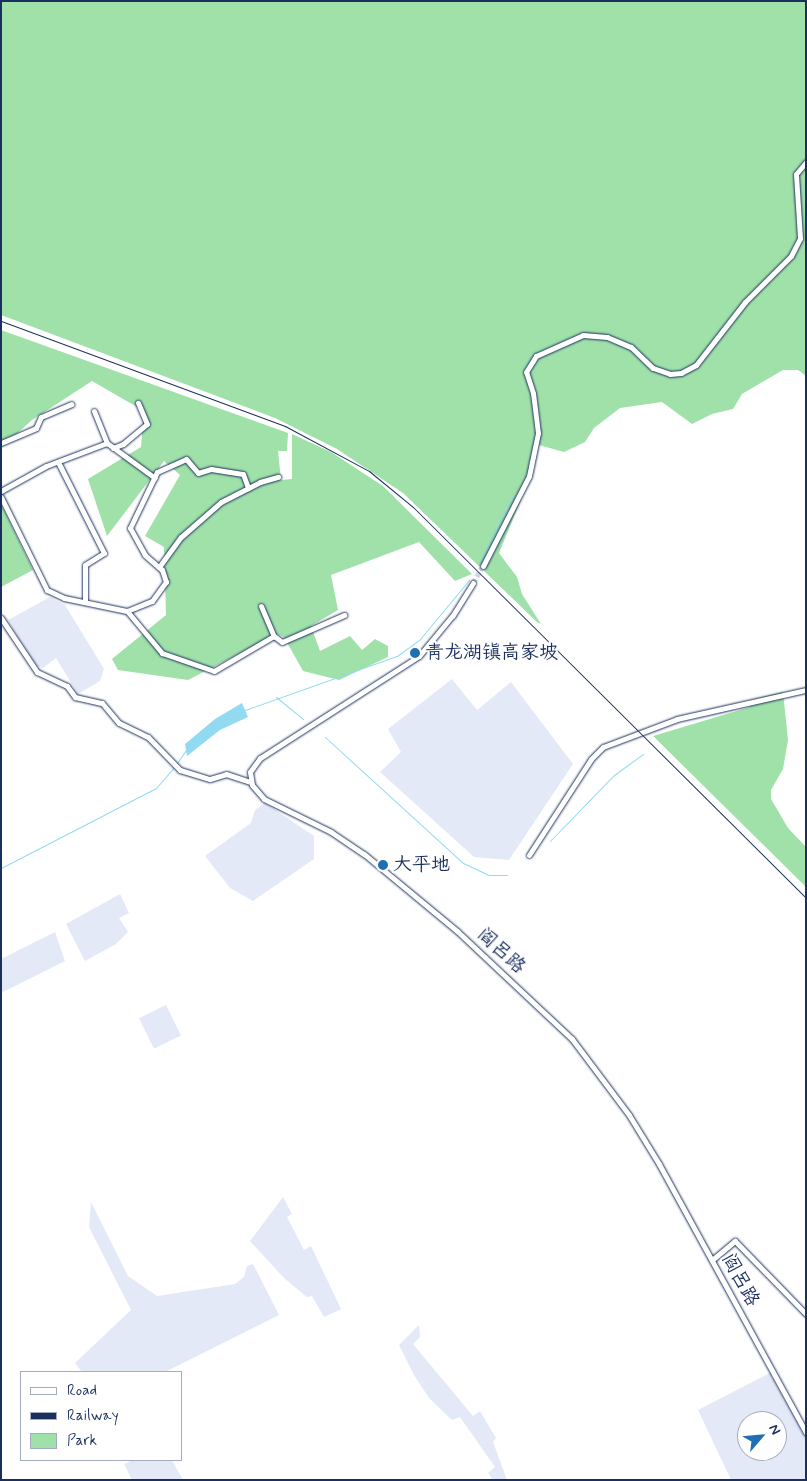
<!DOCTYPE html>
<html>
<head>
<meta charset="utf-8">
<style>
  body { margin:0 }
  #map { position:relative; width:807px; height:1481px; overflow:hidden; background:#fff; font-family:Mynerve,"LXGW WenKai TC",sans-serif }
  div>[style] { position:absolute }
  .built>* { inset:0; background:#e3e9f7; transform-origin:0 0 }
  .green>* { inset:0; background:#a0e1aa }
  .water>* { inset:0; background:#91daf2 }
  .stream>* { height:1px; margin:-0.5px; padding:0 0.5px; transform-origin:0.5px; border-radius:0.5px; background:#91daf2 }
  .minor-tunnel>* { height:5px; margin-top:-2.5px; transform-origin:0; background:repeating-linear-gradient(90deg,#d1d5df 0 5px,transparent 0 7.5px) }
  .roads { filter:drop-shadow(0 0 1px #1b2f5e) drop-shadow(0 0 1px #1b2f5e) }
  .minor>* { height:5px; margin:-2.5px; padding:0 2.5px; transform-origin:2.5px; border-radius:2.5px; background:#fff }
  .rail>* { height:1px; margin:-0.5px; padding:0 0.5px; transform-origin:0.5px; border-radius:0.5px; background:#1b2f5e }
  .dots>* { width:14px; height:14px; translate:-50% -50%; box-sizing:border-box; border:2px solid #fff; border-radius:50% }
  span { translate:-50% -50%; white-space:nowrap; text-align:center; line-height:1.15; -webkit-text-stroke:4px #fff; paint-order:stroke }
  .poi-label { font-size:19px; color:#1b2f5e }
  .left { translate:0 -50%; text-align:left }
  .street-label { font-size:19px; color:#1b2f5e }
  .frame { position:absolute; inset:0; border:2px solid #1b2f5e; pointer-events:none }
  .legend { position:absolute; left:20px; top:1371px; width:162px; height:90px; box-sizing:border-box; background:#fff; border:1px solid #a4acbf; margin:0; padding:6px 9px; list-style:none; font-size:15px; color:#1b2f5e }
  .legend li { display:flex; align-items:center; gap:10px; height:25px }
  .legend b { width:25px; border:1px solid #a4acbf }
  .north { position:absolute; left:737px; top:1411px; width:50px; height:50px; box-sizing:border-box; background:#fff; border:1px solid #a4acbf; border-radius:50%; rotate:63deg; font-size:14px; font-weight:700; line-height:20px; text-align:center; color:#1b2f5e }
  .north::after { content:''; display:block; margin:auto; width:18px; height:22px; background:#1f6fb2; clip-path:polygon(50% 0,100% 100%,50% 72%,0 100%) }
</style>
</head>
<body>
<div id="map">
  <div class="built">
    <i style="clip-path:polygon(50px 597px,65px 605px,104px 669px,100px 681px,78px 694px,56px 658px,43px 668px,34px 665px,8px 620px)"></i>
    <i style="clip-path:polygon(452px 679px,477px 710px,511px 682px,573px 764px,509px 860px,474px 857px,380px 772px,401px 752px,388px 729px)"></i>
    <i style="clip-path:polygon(265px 803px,314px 836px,314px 859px,253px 901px,230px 888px,205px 856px,251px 823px,255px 810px)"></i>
    <i style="clip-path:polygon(120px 894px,129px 913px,119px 918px,128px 932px,116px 944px,85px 961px,66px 924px)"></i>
    <i style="clip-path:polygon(55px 932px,65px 961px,1px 993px,1px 959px)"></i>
    <i style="left:166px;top:1005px;width:34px;height:30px;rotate:64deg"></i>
    <i style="clip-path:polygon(283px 1197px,292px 1214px,287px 1217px,304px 1250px,311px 1246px,341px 1309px,324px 1317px,312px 1296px,307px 1297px,284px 1278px,250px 1241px)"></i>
    <i style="clip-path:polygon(91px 1202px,128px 1276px,157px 1296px,235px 1284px,244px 1277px,247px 1266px,253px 1264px,279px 1315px,165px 1372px,82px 1372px,75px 1363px,131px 1310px,89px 1227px)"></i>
    <i style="clip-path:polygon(419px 1325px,420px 1337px,413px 1344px,473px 1416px,480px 1411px,496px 1438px,493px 1442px,507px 1480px,493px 1480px,488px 1473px,495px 1467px,460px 1417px,452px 1420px,429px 1398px,414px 1375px,399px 1345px)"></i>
    <i style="clip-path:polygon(evenodd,770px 1373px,806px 1439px,806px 1480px,731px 1480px,698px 1410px,770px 1373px,747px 1421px,777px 1421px,777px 1451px,747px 1451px,747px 1421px)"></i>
    <i style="clip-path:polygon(133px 1460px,172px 1460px,183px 1480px,132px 1480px,124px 1464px)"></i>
  </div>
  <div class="green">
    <i style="clip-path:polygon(1px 1px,806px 1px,806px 376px,798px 370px,783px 370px,742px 394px,733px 409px,712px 414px,692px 424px,662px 402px,620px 408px,594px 428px,585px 442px,564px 452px,539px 445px,533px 471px,499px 553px,517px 577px,522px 594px,541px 624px,537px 622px,403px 493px,337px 449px,275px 418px,1px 315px)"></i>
    <i style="clip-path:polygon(1px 330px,288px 433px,287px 451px,278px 451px,281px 480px,292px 479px,292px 434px,331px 452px,383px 486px,472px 574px,455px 581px,419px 542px,331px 575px,338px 610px,311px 626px,320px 651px,350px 636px,362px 650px,375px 639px,388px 646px,388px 657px,339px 680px,303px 671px,284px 637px,277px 634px,188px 680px,118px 670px,112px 659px,166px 615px,164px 547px,145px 536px,180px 475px,164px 461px,107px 536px,88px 479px,141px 447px,144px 411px,92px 381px,32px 420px,1px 448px)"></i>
    <i style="clip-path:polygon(1px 504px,33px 570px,1px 587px)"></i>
    <i style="clip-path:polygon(783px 692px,788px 740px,783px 769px,771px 790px,771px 799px,788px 828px,806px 847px,806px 887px,653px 736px,750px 707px,750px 700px)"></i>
  </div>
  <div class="water">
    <i style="clip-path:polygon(242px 703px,248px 717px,220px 730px,187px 756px,185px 744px,215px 719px)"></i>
  </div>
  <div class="stream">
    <i style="left:479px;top:563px;width:75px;rotate:-63.8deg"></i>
    <i style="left:276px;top:697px;width:35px;rotate:39deg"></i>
    <i style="left:245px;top:710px;width:161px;rotate:-19.6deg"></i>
    <i style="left:397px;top:656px;width:29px;rotate:-36deg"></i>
    <i style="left:420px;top:639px;width:77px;rotate:-50.3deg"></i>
    <i style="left:325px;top:737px;width:187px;rotate:42.4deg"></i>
    <i style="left:463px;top:863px;width:29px;rotate:25deg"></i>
    <i style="left:489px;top:875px;width:18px"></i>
    <i style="left:177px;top:763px;width:16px;rotate:-55deg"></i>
    <i style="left:550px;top:841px;width:92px;rotate:-45.9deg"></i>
    <i style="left:614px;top:775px;width:36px;rotate:-36deg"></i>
    <i style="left:1px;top:868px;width:174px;rotate:-27.3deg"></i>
    <i style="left:156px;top:788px;width:29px;rotate:-49deg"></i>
  </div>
  <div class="minor-tunnel">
    <i style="left:473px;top:583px;width:20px;rotate:-60deg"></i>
  </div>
  <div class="roads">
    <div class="minor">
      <i style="left:94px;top:411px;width:35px;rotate:68deg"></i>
      <i style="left:107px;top:443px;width:59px;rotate:36.1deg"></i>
      <i style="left:1px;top:443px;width:38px;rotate:-23deg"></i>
      <i style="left:36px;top:428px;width:12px;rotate:-66deg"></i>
      <i style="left:41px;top:417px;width:33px;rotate:-23deg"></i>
      <i style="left:113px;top:448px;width:11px;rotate:-22deg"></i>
      <i style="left:123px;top:444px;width:31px;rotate:-40deg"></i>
      <i style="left:147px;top:424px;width:23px;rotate:-113deg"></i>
      <i style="left:58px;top:462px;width:102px;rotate:63.2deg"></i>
      <i style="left:104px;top:553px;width:22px;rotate:148deg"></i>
      <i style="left:85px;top:565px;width:36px;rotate:90deg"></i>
      <i style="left:1px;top:491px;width:51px;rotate:-29.1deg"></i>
      <i style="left:46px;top:466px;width:65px;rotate:-20.7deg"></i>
      <i style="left:1px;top:497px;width:104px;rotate:63.7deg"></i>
      <i style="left:47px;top:590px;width:19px;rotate:25deg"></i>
      <i style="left:64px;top:598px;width:64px;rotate:11.7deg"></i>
      <i style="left:127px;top:611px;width:55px;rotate:50.2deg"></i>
      <i style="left:162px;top:653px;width:55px;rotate:19.1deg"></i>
      <i style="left:214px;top:671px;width:69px;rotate:-30.3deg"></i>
      <i style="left:483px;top:566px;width:101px;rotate:-62.9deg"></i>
      <i style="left:529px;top:476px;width:44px;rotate:-78.2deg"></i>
      <i style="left:538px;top:433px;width:40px;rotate:-97.1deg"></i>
      <i style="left:533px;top:393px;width:22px;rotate:-108deg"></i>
      <i style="left:526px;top:372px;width:19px;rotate:-58deg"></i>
      <i style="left:536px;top:356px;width:51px;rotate:-24.1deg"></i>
      <i style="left:583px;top:335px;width:24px;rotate:5deg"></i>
      <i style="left:607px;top:337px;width:26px;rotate:23deg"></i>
      <i style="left:631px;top:347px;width:30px;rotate:44deg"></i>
      <i style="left:653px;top:368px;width:18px;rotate:19deg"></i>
      <i style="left:670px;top:374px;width:11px;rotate:-5deg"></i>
      <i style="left:681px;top:373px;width:17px;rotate:-28deg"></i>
      <i style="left:696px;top:365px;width:80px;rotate:-52.1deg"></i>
      <i style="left:745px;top:302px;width:65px;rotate:-45deg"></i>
      <i style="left:791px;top:256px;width:20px;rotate:-63deg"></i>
      <i style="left:800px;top:238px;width:64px;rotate:-93.6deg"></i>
      <i style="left:796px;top:174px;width:16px;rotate:-50deg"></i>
      <i style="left:159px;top:567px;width:37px;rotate:-54deg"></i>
      <i style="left:181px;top:537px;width:53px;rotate:-41.2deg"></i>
      <i style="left:221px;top:502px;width:44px;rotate:-27.1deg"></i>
      <i style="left:260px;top:482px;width:19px;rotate:-16deg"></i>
      <i style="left:473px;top:583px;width:39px;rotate:122deg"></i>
      <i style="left:452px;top:616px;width:52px;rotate:129.5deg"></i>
      <i style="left:419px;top:656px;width:189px;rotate:147.3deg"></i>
      <i style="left:260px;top:758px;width:17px;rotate:126deg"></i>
      <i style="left:250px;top:772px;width:13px;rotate:81deg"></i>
      <i style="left:252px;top:785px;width:18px;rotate:49deg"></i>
      <i style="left:264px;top:799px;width:75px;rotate:26.2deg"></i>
      <i style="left:331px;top:832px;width:40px;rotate:34deg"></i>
      <i style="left:364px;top:854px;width:121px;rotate:39.6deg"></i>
      <i style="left:457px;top:931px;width:158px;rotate:43.2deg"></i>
      <i style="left:572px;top:1039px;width:95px;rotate:53.1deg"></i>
      <i style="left:629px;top:1115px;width:57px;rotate:58.5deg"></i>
      <i style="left:659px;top:1164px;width:307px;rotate:61.3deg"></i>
      <i style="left:261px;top:606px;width:33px;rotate:67deg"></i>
      <i style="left:274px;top:636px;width:10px;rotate:37deg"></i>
      <i style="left:282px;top:642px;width:68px;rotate:-23.5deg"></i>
      <i style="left:127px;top:611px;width:27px;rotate:-22deg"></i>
      <i style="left:152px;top:601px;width:24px;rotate:-54deg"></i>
      <i style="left:166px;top:582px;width:13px;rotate:-108deg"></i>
      <i style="left:162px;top:570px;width:23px;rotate:-139deg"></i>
      <i style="left:145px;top:555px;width:31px;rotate:-119deg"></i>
      <i style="left:130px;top:528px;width:62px;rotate:-64.3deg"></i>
      <i style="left:157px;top:472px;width:32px;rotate:-24deg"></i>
      <i style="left:186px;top:459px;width:18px;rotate:49deg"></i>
      <i style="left:198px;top:473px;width:14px;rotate:-17deg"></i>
      <i style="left:211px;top:469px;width:32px;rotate:9deg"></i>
      <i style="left:243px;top:474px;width:15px;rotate:70deg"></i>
      <i style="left:1px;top:618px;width:65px;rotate:56.3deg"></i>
      <i style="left:37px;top:672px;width:33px;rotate:25deg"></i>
      <i style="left:67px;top:686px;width:14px;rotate:54deg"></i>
      <i style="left:75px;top:697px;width:28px;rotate:13deg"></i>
      <i style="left:102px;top:703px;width:26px;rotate:50deg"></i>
      <i style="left:119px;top:723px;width:32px;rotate:26deg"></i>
      <i style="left:148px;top:737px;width:46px;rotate:45.9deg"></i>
      <i style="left:180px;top:770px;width:31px;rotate:17deg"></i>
      <i style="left:210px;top:779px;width:17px;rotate:-17deg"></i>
      <i style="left:226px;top:774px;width:26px;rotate:18deg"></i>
      <i style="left:529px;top:855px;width:114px;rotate:-57.1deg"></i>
      <i style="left:591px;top:759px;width:17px;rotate:-45deg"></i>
      <i style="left:603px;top:747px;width:79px;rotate:-20.7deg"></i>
      <i style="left:677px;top:719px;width:132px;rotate:-12.7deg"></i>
      <i style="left:712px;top:1260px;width:30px;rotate:-40deg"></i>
      <i style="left:735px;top:1241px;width:102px;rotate:45.8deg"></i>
    </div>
  </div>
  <div class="rail">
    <i style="left:1px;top:321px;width:303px;rotate:20.3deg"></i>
    <i style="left:285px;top:426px;width:95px;rotate:28.2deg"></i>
    <i style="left:369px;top:471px;width:57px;rotate:39.3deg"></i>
    <i style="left:413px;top:507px;width:554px;rotate:44.85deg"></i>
  </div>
  <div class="dots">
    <i style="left:415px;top:653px;background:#1f6fb2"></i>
    <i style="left:383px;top:865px;background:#1f6fb2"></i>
  </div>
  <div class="poi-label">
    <span class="left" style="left:425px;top:653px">青龙湖镇高家坡</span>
    <span class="left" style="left:393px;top:865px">大平地</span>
  </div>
  <div class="street-label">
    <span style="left:501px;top:951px;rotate:42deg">阎吕路</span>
    <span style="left:740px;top:1280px;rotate:61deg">阎吕路</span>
  </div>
  <div class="frame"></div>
  <ul class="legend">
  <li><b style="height:6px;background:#fff"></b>Road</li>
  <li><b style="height:6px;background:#1b2f5e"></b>Railway</li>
  <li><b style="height:14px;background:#a0e1aa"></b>Park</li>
  </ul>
  <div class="north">N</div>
</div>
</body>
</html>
